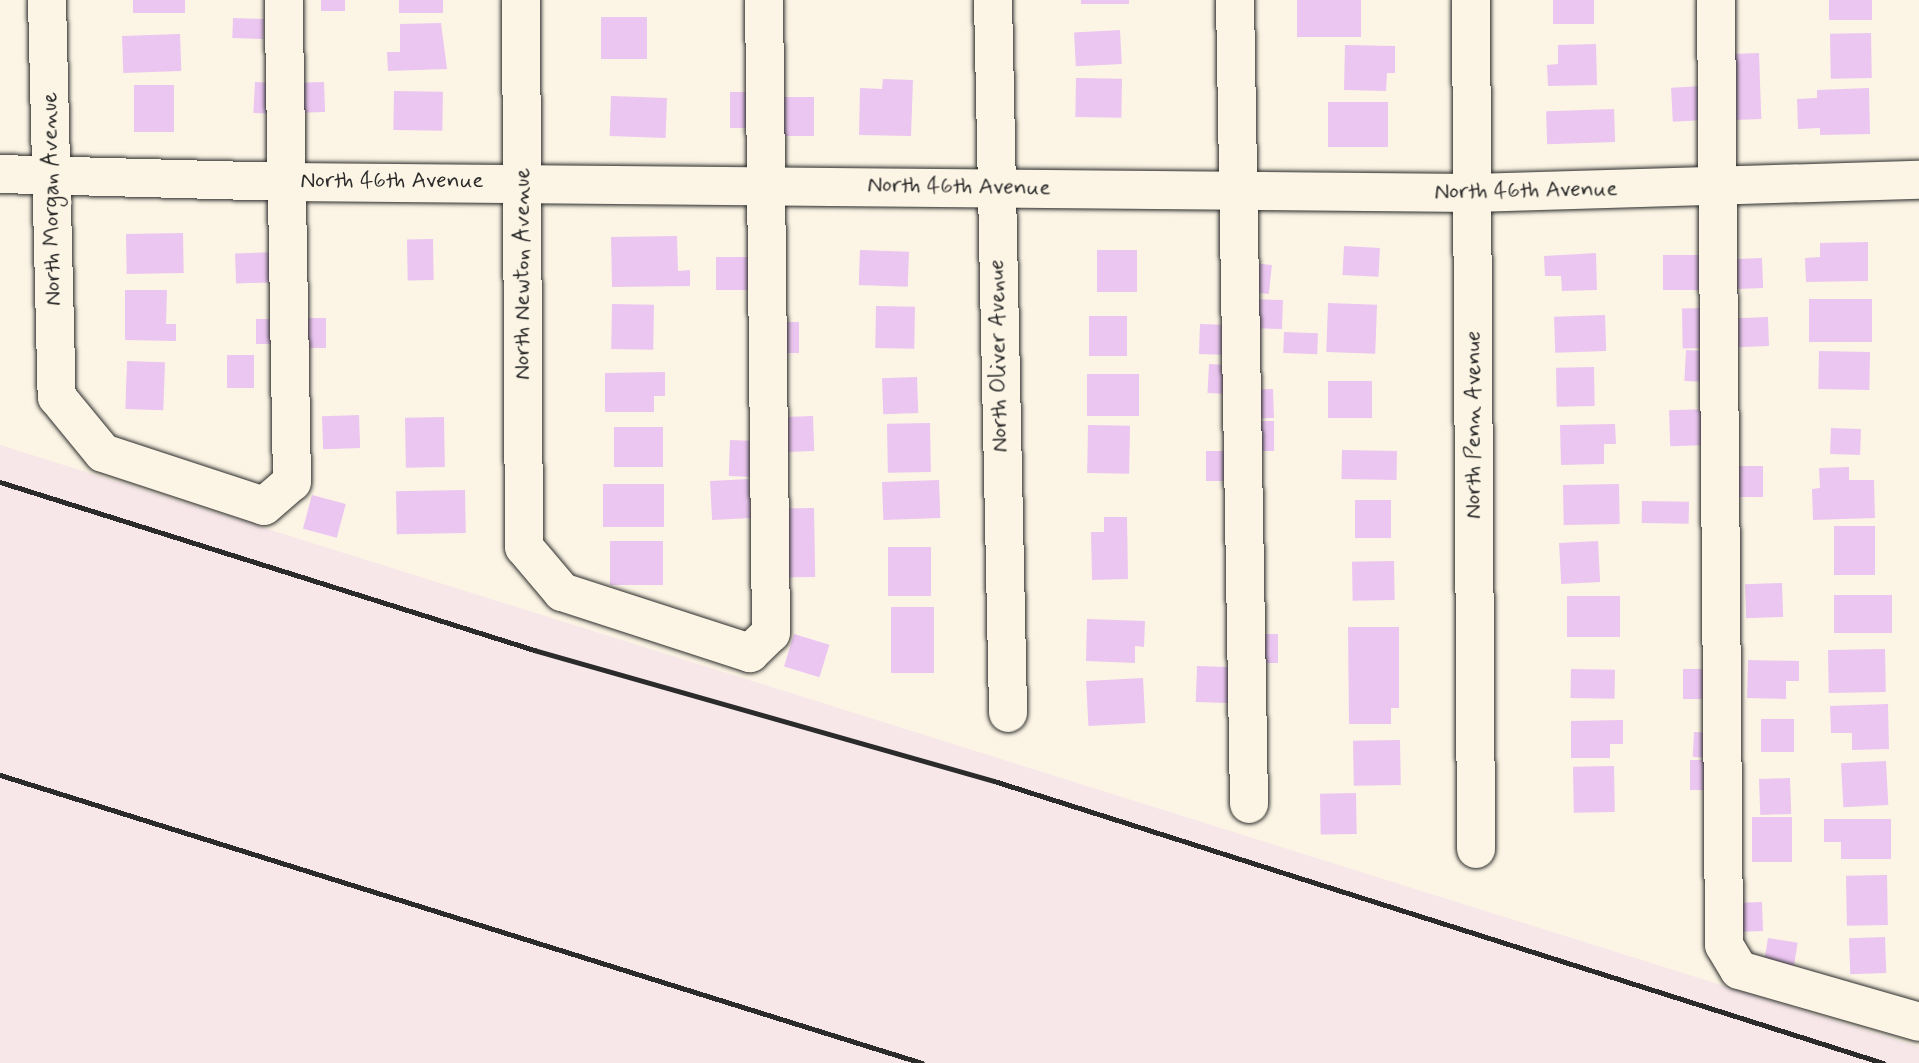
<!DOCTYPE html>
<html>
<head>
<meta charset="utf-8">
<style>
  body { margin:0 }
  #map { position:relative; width:1919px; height:1063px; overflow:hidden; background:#fcf5e5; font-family:Mynerve,sans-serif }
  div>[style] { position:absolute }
  .built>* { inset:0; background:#f7e7e9 }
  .building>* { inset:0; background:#ebc6f1; transform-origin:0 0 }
  .roads { filter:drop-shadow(0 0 2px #2b2b2b) drop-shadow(0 0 2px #2b2b2b) }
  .minor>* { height:38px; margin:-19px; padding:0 19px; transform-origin:19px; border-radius:19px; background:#fcf5e5 }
  .rail>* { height:5px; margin:-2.5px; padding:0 2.5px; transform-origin:2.5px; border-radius:2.5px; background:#2b2b2b }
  span { translate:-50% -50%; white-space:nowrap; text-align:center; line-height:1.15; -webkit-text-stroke:7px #fcf5e5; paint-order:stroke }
  .street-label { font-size:23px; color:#2b2b2b }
</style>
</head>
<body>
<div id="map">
  <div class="built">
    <i style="clip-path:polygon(0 445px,1919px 1047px,1919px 1063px,0 1063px)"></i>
  </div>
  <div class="building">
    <i style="left:133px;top:0;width:52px;height:13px"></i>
    <i style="left:321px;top:0;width:24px;height:11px"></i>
    <i style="left:399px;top:0;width:44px;height:13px"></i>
    <i style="left:1081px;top:0;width:48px;height:4px"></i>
    <i style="left:1297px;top:0;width:64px;height:37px"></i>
    <i style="left:1553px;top:0;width:41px;height:24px"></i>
    <i style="left:1829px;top:0;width:43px;height:20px"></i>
    <i style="left:647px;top:17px;width:42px;height:46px;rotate:90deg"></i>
    <i style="left:233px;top:18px;width:31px;height:20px;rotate:2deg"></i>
    <i style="clip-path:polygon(441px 23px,447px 69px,388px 71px,387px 52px,400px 52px,400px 24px)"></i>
    <i style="left:1120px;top:30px;width:34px;height:46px;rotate:87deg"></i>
    <i style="left:1871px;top:33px;width:45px;height:41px;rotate:89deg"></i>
    <i style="left:180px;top:34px;width:37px;height:58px;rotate:88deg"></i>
    <i style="clip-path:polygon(1596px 44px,1597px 85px,1548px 86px,1547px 65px,1558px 64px,1558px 45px)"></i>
    <i style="clip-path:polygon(1345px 45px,1395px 46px,1395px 73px,1387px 73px,1386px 91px,1344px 90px)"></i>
    <i style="left:1759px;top:53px;width:66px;height:34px;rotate:88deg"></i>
    <i style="left:1076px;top:78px;width:46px;height:39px;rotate:1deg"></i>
    <i style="clip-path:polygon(883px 79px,913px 80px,911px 136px,859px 135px,860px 88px,882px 89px)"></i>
    <i style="left:255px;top:82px;width:22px;height:31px;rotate:3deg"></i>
    <i style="left:324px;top:82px;width:30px;height:25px;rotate:88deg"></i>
    <i style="left:134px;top:85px;width:40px;height:47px"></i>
    <i style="left:1703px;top:86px;width:34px;height:32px;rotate:87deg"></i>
    <i style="clip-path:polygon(1869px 88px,1870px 134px,1820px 135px,1820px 128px,1798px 129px,1797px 99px,1817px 98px,1817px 90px)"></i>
    <i style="left:394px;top:91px;width:49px;height:39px;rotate:1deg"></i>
    <i style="left:730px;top:92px;width:21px;height:36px"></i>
    <i style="left:611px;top:96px;width:56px;height:40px;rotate:2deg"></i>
    <i style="left:814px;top:97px;width:39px;height:40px;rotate:90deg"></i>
    <i style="left:1328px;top:102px;width:60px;height:45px"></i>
    <i style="left:1614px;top:109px;width:33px;height:68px;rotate:88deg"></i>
    <i style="left:183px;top:233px;width:40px;height:57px;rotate:89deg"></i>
    <i style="clip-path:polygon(677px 236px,678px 271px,690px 270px,690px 286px,612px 287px,611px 237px)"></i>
    <i style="left:433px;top:239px;width:41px;height:26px;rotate:89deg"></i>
    <i style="clip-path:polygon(1868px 242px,1868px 281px,1806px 282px,1805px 258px,1820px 257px,1820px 243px)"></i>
    <i style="left:1344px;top:246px;width:36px;height:29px;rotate:3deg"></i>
    <i style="left:860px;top:250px;width:49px;height:35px;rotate:2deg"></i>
    <i style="left:1097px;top:250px;width:40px;height:42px"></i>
    <i style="left:279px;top:252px;width:30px;height:44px;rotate:88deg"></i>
    <i style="clip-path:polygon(1596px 253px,1597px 290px,1562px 291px,1561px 276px,1545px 276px,1544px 256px)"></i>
    <i style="left:1663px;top:255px;width:38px;height:35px"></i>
    <i style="left:751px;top:257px;width:33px;height:35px;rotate:90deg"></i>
    <i style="left:1762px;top:258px;width:30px;height:33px;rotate:88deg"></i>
    <i style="left:1252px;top:263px;width:20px;height:29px;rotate:6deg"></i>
    <i style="clip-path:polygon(125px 290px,167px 290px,166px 324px,176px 324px,176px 341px,125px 340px)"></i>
    <i style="left:1252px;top:299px;width:31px;height:29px;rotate:2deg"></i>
    <i style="left:1872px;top:299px;width:43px;height:63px;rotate:90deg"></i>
    <i style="left:1328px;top:303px;width:49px;height:49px;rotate:2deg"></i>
    <i style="left:612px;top:304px;width:42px;height:45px;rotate:1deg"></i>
    <i style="left:876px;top:306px;width:39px;height:42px;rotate:1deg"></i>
    <i style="left:1705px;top:308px;width:40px;height:23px;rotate:89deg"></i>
    <i style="left:1605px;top:315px;width:36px;height:51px;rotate:88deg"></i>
    <i style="left:1089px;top:316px;width:38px;height:40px"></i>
    <i style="left:1768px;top:317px;width:29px;height:40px;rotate:88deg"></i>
    <i style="left:302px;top:318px;width:24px;height:30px"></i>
    <i style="left:256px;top:319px;width:21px;height:25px"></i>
    <i style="left:777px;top:322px;width:22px;height:31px"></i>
    <i style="left:1200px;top:324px;width:30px;height:30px;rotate:2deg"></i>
    <i style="left:1284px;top:332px;width:34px;height:21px;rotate:2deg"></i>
    <i style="left:1686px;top:350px;width:22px;height:31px;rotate:3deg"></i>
    <i style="left:1819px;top:351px;width:51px;height:38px;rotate:1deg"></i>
    <i style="left:227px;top:355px;width:27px;height:33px"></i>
    <i style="left:127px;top:361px;width:38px;height:48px;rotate:2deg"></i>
    <i style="left:1209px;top:364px;width:20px;height:29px;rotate:3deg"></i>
    <i style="left:1594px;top:367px;width:39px;height:38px;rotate:89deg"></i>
    <i style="clip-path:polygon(665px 372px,665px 396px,654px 396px,654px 412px,605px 412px,605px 373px)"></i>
    <i style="left:1087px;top:374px;width:52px;height:42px"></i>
    <i style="left:917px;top:377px;width:36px;height:35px;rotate:88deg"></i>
    <i style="left:1328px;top:381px;width:44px;height:37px"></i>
    <i style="left:1273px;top:389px;width:29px;height:22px;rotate:88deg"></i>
    <i style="left:1708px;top:409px;width:36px;height:39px;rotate:88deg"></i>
    <i style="left:359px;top:415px;width:33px;height:37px;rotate:88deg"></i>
    <i style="left:813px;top:416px;width:35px;height:36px;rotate:88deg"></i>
    <i style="left:444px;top:417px;width:50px;height:39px;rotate:89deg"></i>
    <i style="left:1274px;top:421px;width:30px;height:23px;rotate:90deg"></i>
    <i style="left:930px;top:423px;width:49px;height:43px;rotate:89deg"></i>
    <i style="clip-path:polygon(1615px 424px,1616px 444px,1604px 444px,1604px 464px,1561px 465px,1560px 425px)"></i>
    <i style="left:1088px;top:425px;width:42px;height:48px;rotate:1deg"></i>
    <i style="left:614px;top:427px;width:49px;height:40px"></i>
    <i style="left:1831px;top:428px;width:30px;height:26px;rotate:2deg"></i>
    <i style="left:730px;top:440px;width:26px;height:36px;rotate:2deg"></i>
    <i style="left:1342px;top:450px;width:55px;height:29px;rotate:1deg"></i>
    <i style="left:1206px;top:451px;width:24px;height:30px"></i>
    <i style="left:1763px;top:466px;width:31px;height:31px;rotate:90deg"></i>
    <i style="clip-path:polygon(1849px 467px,1849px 480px,1874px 480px,1875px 518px,1813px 520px,1812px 489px,1820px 488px,1819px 468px)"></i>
    <i style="left:749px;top:479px;width:39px;height:39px;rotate:87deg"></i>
    <i style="left:939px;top:480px;width:38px;height:57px;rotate:88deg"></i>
    <i style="left:664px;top:484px;width:43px;height:61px;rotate:90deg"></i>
    <i style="left:1619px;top:484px;width:40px;height:56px;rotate:89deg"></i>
    <i style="left:465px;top:490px;width:43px;height:69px;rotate:89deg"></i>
    <i style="left:312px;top:495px;width:35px;height:35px;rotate:15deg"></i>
    <i style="left:1355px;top:500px;width:36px;height:38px"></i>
    <i style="left:1642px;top:501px;width:47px;height:22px;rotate:1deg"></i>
    <i style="left:814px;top:508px;width:69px;height:35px;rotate:89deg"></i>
    <i style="clip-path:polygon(1104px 517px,1127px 517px,1128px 579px,1092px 580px,1091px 532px,1104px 532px)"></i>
    <i style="left:1875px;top:526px;width:49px;height:41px;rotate:90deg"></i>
    <i style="left:610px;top:541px;width:53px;height:44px"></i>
    <i style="left:1598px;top:541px;width:41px;height:39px;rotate:87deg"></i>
    <i style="left:931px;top:547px;width:49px;height:43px;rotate:90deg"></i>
    <i style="left:1394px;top:561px;width:39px;height:42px;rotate:89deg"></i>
    <i style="left:1782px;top:583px;width:34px;height:37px;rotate:88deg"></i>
    <i style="left:1834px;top:595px;width:58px;height:38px"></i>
    <i style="left:1620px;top:596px;width:41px;height:53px;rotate:90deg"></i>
    <i style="left:891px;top:607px;width:43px;height:66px"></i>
    <i style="clip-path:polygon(1087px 619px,1145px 621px,1144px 647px,1135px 646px,1135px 663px,1086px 661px)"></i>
    <i style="clip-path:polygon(1348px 627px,1399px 627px,1399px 708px,1391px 708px,1391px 724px,1349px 724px)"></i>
    <i style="left:794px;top:634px;width:37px;height:34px;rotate:17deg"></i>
    <i style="left:1257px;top:634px;width:21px;height:29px"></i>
    <i style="left:1885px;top:649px;width:43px;height:57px;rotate:89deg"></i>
    <i style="clip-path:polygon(1748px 660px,1799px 661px,1799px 681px,1786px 681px,1786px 699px,1747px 698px)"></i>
    <i style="left:1197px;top:666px;width:38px;height:36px;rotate:2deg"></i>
    <i style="left:1571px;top:669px;width:44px;height:29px;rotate:1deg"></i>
    <i style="left:1683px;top:669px;width:29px;height:30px"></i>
    <i style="left:1143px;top:678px;width:45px;height:57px;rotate:87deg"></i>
    <i style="clip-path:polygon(1888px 704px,1889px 749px,1852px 750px,1852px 733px,1831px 733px,1830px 706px)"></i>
    <i style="left:1761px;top:719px;width:33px;height:33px"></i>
    <i style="clip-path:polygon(1623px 720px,1623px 744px,1610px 744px,1610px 758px,1571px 758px,1571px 721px)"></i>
    <i style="left:1694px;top:732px;width:19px;height:25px;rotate:3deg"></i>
    <i style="left:1400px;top:740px;width:45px;height:47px;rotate:89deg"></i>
    <i style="left:1690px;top:760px;width:21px;height:30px"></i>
    <i style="left:1886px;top:761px;width:44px;height:45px;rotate:87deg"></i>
    <i style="left:1614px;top:766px;width:46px;height:41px;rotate:89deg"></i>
    <i style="left:1790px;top:778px;width:36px;height:31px;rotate:88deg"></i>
    <i style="left:1356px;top:793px;width:41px;height:36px;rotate:89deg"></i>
    <i style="left:1792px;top:817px;width:45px;height:40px;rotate:90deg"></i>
    <i style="clip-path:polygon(1824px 819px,1891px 819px,1891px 859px,1841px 859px,1841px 842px,1824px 842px)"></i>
    <i style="left:1887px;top:875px;width:50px;height:41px;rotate:89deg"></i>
    <i style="left:1762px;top:902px;width:29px;height:22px;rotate:88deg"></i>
    <i style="left:1885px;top:937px;width:36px;height:36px;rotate:88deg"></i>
    <i style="left:1768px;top:938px;width:30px;height:23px;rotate:9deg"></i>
  </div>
  <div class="roads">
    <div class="minor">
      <i style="left:47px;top:0;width:397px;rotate:88.6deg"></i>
      <i style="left:57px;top:397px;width:72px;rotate:50.6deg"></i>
      <i style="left:103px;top:453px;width:169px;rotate:18.2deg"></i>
      <i style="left:264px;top:506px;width:37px;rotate:-41deg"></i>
      <i style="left:292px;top:482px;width:482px;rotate:-91deg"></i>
      <i style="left:521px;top:0;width:547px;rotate:89.69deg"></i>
      <i style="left:524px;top:547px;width:59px;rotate:49.8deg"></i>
      <i style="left:562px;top:592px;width:198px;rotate:18deg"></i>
      <i style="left:750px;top:653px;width:29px;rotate:-44deg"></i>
      <i style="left:771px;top:633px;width:633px;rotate:-90.63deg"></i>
      <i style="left:993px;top:0;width:713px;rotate:88.79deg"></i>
      <i style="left:1235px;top:0;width:804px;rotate:89deg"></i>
      <i style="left:1471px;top:0;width:849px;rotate:89.66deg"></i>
      <i style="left:1716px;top:0;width:945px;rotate:89.51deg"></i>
      <i style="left:1724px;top:945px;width:29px;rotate:59deg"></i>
      <i style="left:1739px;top:970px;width:187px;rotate:16.1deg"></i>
      <i style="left:0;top:174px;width:287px;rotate:1.6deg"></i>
      <i style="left:287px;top:182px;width:1186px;rotate:0.53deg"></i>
      <i style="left:1473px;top:193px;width:446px;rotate:-1.7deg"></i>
    </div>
  </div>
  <div class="rail">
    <i style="left:0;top:482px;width:560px;rotate:17.46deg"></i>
    <i style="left:534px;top:650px;width:478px;rotate:15.9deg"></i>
    <i style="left:994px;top:781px;width:933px;rotate:17.6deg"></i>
    <i style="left:0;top:775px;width:966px;rotate:17.35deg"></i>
  </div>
  <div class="street-label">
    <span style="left:392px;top:181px">North 46th Avenue</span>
    <span style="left:959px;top:187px;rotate:1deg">North 46th Avenue</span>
    <span style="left:1526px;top:191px;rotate:-1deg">North 46th Avenue</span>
    <span style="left:52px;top:199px;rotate:-91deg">North Morgan Avenue</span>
    <span style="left:523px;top:274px;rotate:-90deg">North Newton Avenue</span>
    <span style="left:999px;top:356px;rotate:-91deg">North Oliver Avenue</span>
    <span style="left:1474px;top:425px;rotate:-90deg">North Penn Avenue</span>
  </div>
</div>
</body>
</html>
